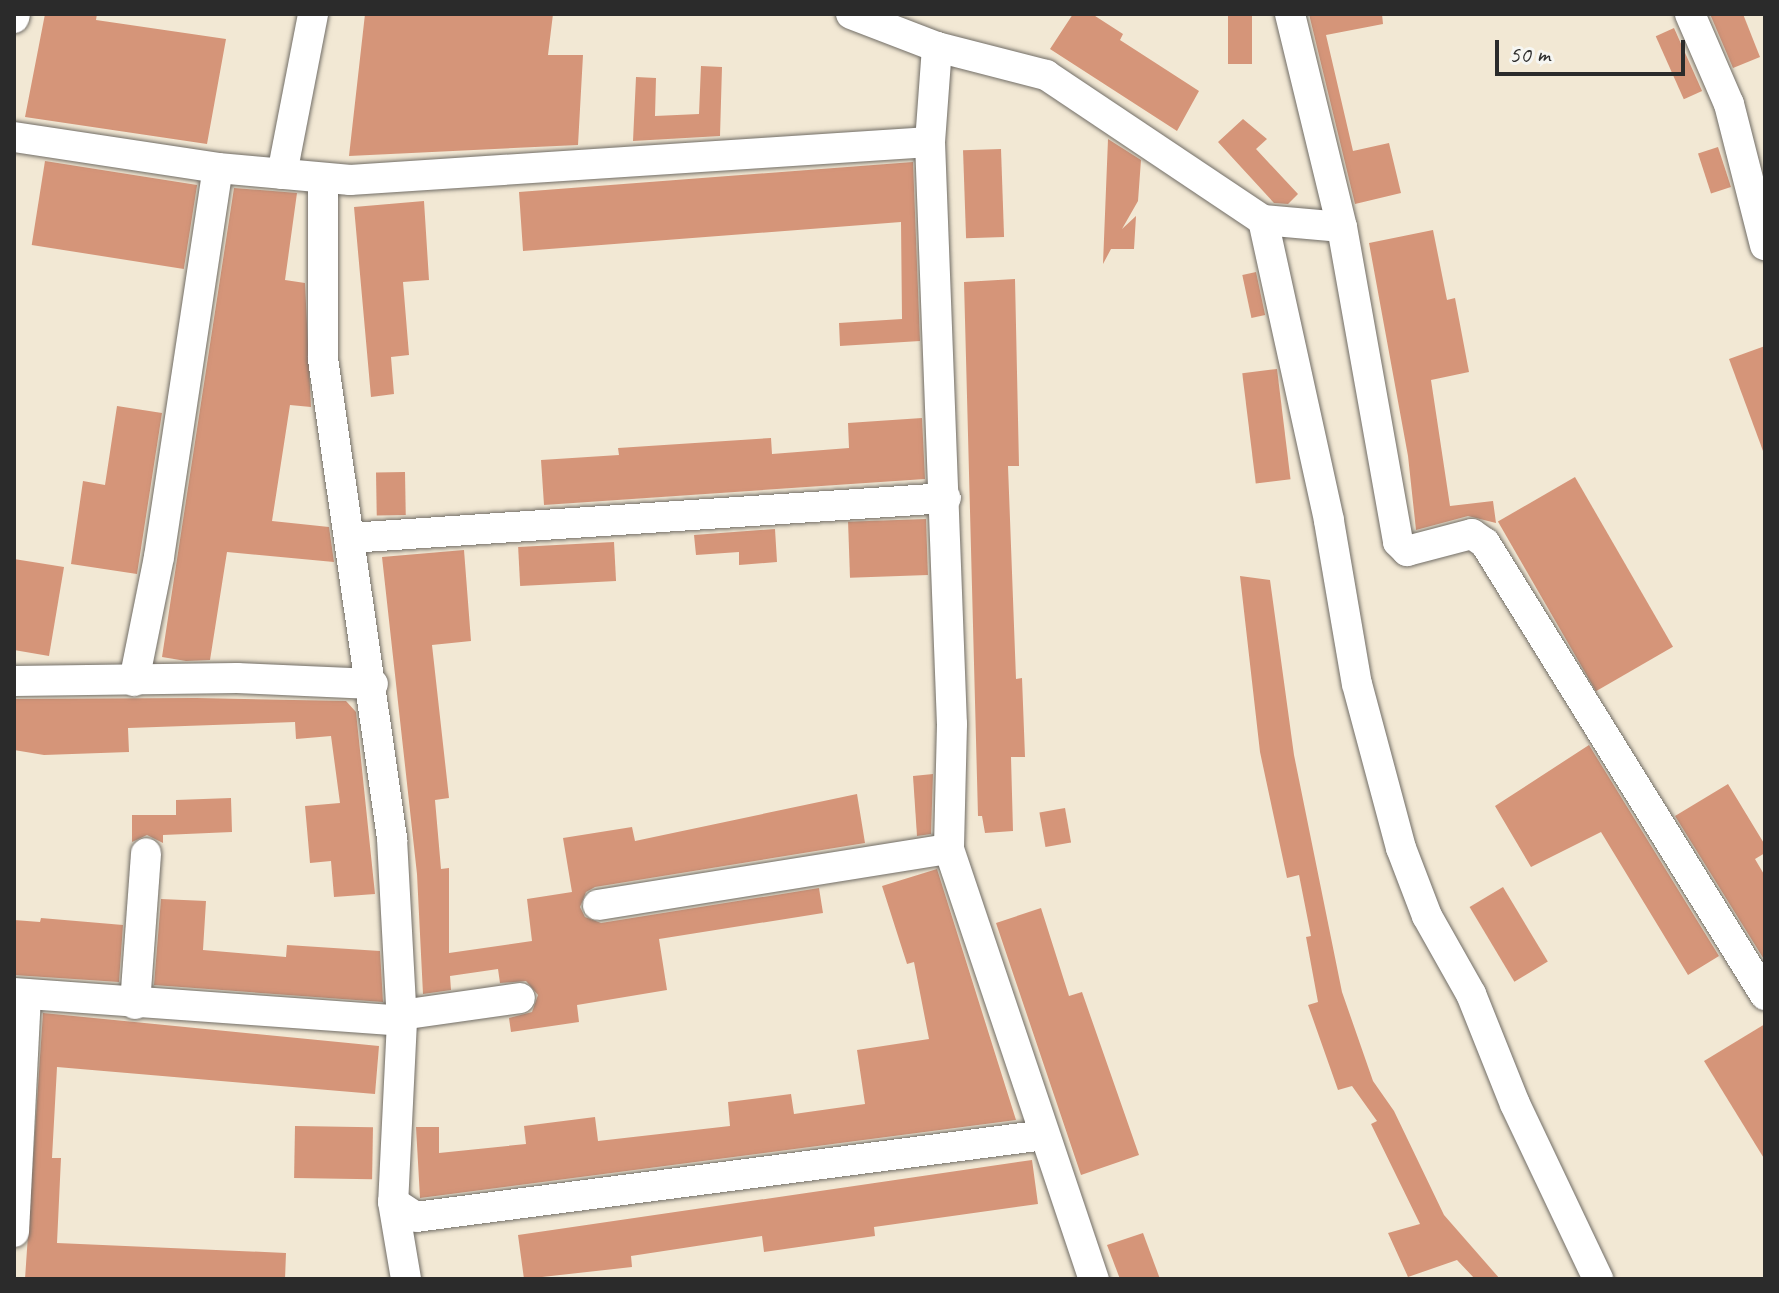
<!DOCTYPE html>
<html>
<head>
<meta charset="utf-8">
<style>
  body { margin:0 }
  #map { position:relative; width:1779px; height:1293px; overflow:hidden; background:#f2e8d4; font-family:Caveat,sans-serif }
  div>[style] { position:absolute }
  .building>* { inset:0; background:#d59579; transform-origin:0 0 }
  .roads { filter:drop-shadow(0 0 2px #716d66) drop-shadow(0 0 2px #716d66) }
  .street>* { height:30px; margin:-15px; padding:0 15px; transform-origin:15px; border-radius:15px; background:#fff }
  span { translate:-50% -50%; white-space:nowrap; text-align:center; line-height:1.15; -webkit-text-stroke:8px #f6f6f2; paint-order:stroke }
  .frame { position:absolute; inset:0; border:16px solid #2b2b2b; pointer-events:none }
  .scale { position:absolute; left:1495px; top:40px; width:190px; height:36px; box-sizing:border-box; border:4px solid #2b2b2b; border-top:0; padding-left:10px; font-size:24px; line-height:28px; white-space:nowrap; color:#2b2b2b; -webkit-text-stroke:6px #f6f6f2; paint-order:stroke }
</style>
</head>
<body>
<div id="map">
  <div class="building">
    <i style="clip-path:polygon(45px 14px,97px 14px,96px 20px,226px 39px,207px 144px,25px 117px)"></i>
    <i style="clip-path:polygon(365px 14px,553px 14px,548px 55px,583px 55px,578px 145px,349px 156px)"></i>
    <i style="clip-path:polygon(1073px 14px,1092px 14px,1123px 34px,1120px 40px,1199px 91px,1177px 131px,1050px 49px)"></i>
    <i style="left:1228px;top:14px;width:24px;height:50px"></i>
    <i style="clip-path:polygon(1309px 14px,1382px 14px,1383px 24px,1326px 35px,1353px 151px,1389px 143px,1401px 193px,1355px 204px)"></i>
    <i style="clip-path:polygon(1710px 14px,1743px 14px,1760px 57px,1733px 68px)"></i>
    <i style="left:1674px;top:28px;width:69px;height:20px;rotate:66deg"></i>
    <i style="clip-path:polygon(701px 66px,722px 67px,720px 136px,633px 141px,636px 77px,656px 78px,655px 116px,699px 114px)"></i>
    <i style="clip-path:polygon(1243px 119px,1267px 139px,1256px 149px,1298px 194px,1288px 204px,1274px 203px,1218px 142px)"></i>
    <i style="clip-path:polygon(1108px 139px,1141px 160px,1138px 201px,1122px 229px,1136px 216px,1134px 249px,1111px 249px,1103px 264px)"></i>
    <i style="left:1718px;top:147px;width:42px;height:21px;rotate:72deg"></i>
    <i style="left:1001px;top:149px;width:88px;height:38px;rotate:88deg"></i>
    <i style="left:45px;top:161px;width:154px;height:85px;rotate:9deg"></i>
    <i style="clip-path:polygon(913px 162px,920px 341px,840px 346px,839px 323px,902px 319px,901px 222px,523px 251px,519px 192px)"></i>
    <i style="clip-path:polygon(234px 188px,297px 193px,285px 280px,305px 283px,311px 407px,290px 405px,272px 521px,329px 527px,334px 562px,227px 552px,210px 660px,186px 661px,162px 657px)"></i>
    <i style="clip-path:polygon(424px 201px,429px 280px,403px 282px,409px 355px,391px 357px,394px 394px,371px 397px,354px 207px)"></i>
    <i style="clip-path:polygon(1433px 230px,1447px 300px,1455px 298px,1469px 372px,1431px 380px,1450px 506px,1493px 501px,1496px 523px,1468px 516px,1416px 530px,1408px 456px,1369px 243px)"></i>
    <i style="left:1256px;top:272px;width:44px;height:14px;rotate:78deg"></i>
    <i style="clip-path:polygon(1015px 279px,1019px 466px,1008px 466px,1016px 679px,1022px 678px,1025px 757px,1011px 757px,1013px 831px,985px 833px,982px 816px,978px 816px,964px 282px)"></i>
    <i style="clip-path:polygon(1765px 346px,1765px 451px,1763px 451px,1729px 359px)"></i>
    <i style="left:1277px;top:369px;width:111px;height:35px;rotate:83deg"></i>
    <i style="clip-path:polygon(117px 406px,162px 413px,137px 574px,71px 564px,83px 481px,105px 485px)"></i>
    <i style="clip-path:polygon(922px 418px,925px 479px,544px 505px,541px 460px,619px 455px,618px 448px,771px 438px,772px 454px,849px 448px,848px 423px)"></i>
    <i style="left:405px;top:472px;width:43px;height:29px;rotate:89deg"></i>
    <i style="left:1575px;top:477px;width:196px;height:89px;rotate:60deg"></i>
    <i style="left:926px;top:519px;width:56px;height:78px;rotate:88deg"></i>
    <i style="clip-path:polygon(775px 529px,777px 562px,739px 565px,739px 552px,696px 555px,694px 535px)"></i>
    <i style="left:614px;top:542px;width:39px;height:96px;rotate:87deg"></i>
    <i style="clip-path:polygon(464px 550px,471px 641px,432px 645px,449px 798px,435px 800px,441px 869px,449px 868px,449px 953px,532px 941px,527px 899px,572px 892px,563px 838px,632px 827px,635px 841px,857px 794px,865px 843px,595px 887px,586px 892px,580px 907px,585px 917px,601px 923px,819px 888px,823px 913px,659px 939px,667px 990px,577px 1005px,579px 1022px,511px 1032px,509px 1018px,532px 1012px,538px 995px,526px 981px,500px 983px,498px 969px,450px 976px,451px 990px,423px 994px,417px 874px,382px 557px)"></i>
    <i style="clip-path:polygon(14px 559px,64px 567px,49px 656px,14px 650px)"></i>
    <i style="clip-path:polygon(1240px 576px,1270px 580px,1294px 755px,1342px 992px,1373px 1081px,1394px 1111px,1444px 1215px,1500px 1279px,1475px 1279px,1457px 1260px,1408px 1277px,1388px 1233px,1420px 1224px,1371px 1124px,1377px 1121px,1352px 1086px,1338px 1090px,1308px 1005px,1318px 1002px,1306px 937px,1311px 936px,1299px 875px,1287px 878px,1260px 752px)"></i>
    <i style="clip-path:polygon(196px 698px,346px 701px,356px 712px,375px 894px,334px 897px,331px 861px,310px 863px,305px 806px,340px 803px,331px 736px,296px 739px,295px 722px,128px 728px,129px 752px,44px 755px,14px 750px,14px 699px)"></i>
    <i style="clip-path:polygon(1589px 745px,1719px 956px,1688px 975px,1601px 832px,1531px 867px,1495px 806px)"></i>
    <i style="clip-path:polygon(933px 774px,931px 834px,917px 836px,913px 776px)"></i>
    <i style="clip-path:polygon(1728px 784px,1765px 845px,1765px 853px,1755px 859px,1765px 876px,1765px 961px,1675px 816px)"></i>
    <i style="clip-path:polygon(231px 798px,232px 832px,163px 835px,163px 843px,147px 835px,132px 842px,132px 815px,176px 815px,176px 800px)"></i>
    <i style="left:1065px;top:808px;width:35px;height:26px;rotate:80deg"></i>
    <i style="clip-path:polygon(937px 869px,1016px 1120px,420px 1198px,416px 1127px,439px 1127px,439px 1153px,526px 1144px,524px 1126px,595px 1117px,598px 1141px,730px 1126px,728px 1102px,791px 1094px,794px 1114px,865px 1104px,857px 1050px,929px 1039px,914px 962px,907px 964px,882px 886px)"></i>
    <i style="left:1503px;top:887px;width:87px;height:39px;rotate:59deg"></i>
    <i style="clip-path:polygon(161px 899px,206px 901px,203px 950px,286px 957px,287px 945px,380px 951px,383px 1002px,154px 985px)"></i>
    <i style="clip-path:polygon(1041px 908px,1069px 996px,1082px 992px,1139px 1155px,1081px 1175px,996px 923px)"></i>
    <i style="clip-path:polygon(41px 918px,123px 925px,119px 982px,14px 975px,14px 920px,40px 922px)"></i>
    <i style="clip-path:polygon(43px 1013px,379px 1046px,375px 1094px,57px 1067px,52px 1158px,61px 1158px,57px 1243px,286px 1253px,285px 1279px,25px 1279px)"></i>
    <i style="clip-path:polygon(1765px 1024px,1765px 1160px,1704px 1061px)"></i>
    <i style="left:295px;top:1126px;width:78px;height:52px;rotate:1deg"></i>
    <i style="clip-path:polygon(1032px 1160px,1038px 1204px,874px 1227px,875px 1236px,764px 1252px,762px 1236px,631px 1256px,632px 1267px,524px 1279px,518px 1235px)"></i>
    <i style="clip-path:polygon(1143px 1233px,1160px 1279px,1120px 1279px,1107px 1245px)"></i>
  </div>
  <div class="roads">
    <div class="street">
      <i style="left:851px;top:14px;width:92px;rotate:21deg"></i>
      <i style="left:937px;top:47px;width:113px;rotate:14.4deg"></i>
      <i style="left:1046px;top:75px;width:261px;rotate:33.8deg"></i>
      <i style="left:1263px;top:220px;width:79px;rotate:5.1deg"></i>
      <i style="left:1290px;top:14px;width:219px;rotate:76.3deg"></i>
      <i style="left:1342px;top:227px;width:320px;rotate:79.9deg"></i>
      <i style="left:1398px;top:542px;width:13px;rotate:45deg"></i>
      <i style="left:1407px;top:551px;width:67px;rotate:-14.7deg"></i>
      <i style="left:1472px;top:534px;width:16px;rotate:35deg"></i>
      <i style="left:1485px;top:543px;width:532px;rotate:58.22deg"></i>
      <i style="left:1690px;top:14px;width:98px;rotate:66.6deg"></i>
      <i style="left:1729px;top:104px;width:146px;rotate:75.7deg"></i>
      <i style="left:14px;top:18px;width:4px;rotate:-76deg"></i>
      <i style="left:937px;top:47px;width:95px;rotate:94.2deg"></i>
      <i style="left:930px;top:142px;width:582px;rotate:87.84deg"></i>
      <i style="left:952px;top:724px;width:125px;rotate:91.4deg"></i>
      <i style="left:949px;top:849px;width:454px;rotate:71.4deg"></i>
      <i style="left:14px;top:137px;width:206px;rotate:8.6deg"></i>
      <i style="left:218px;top:168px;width:133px;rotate:5.2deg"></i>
      <i style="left:350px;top:180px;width:581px;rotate:-3.75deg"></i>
      <i style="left:282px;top:174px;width:163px;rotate:-79deg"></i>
      <i style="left:323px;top:180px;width:179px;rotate:90deg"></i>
      <i style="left:323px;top:359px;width:485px;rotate:81.8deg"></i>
      <i style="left:392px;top:839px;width:182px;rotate:86.9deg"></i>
      <i style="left:402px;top:1021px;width:181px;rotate:92.8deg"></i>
      <i style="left:393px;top:1202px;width:78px;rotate:80.4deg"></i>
      <i style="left:1263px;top:220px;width:308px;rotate:77.6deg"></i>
      <i style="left:1329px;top:521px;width:165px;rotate:80.3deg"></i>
      <i style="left:1357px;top:684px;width:170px;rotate:75deg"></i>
      <i style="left:1401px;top:848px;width:73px;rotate:69.1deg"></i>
      <i style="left:1427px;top:916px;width:90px;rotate:60.6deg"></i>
      <i style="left:1471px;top:994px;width:118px;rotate:68.2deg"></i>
      <i style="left:1515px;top:1104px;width:194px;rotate:64.6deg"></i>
      <i style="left:349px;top:538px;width:598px;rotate:-3.83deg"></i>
      <i style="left:14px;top:681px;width:223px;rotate:-0.8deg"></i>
      <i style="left:237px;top:678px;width:136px;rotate:2.5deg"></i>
      <i style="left:134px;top:681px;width:126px;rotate:-78.6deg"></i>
      <i style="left:159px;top:557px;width:393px;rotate:-81.4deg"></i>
      <i style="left:598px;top:905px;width:355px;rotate:-9.1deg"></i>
      <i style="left:14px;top:993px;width:389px;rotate:4.1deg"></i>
      <i style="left:135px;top:1004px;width:151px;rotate:-85.8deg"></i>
      <i style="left:401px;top:1015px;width:120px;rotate:-8.1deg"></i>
      <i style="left:393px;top:1202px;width:27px;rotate:33deg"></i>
      <i style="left:416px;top:1217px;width:634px;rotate:-7.43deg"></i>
      <i style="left:14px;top:1232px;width:238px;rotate:-87.1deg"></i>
    </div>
  </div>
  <div class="frame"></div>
  <div class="scale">50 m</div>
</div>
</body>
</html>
